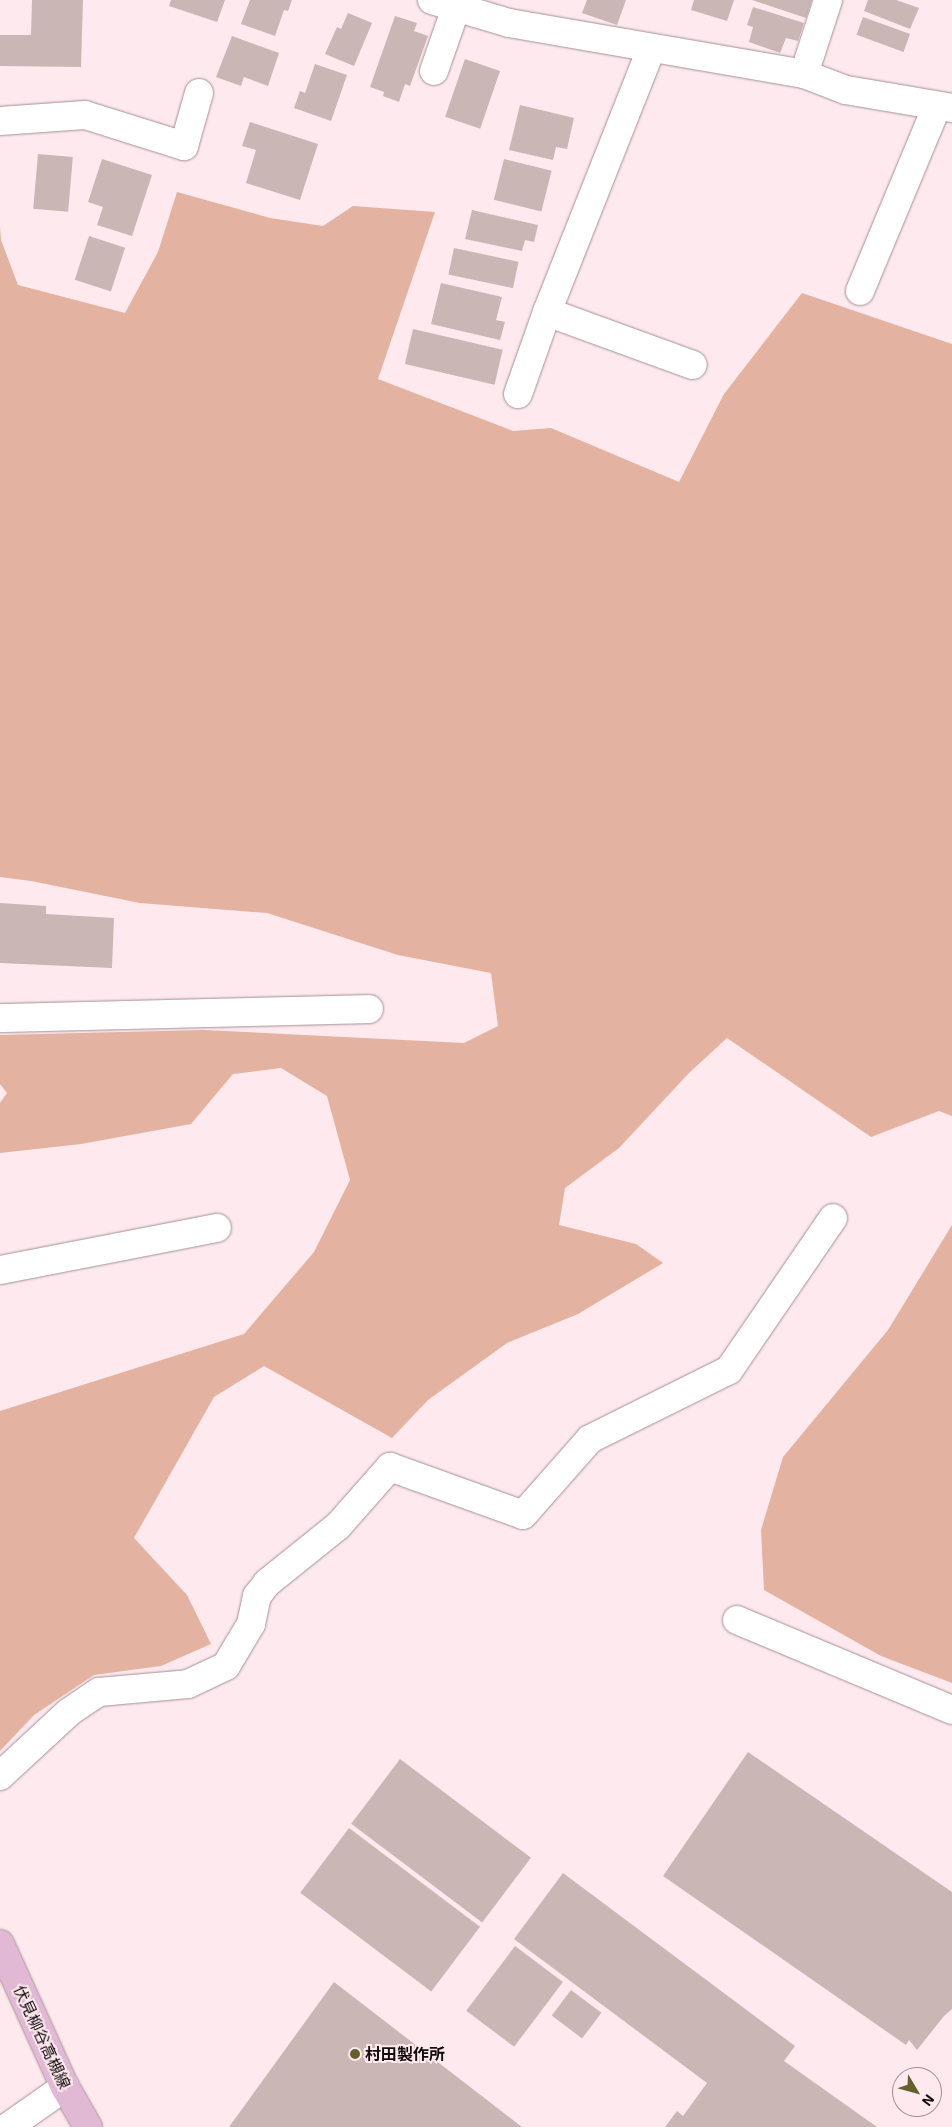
<!DOCTYPE html>
<html>
<head>
<meta charset="utf-8">
<style>
  body { margin:0 }
  #map { position:relative; width:952px; height:2127px; overflow:hidden; background:#fde9ee; font-family:"Exo 2","Noto Sans JP",sans-serif }
  div>[style] { position:absolute }
  .green>* { inset:0; background:#e4b2a0 }
  .building>* { inset:0; background:#cab6b5; transform-origin:0 0 }
  .roads { filter:drop-shadow(0 0 1px #a39195) drop-shadow(0 0 1px #a39195) }
  .minor>* { height:28px; margin:-14px; padding:0 14px; transform-origin:14px; border-radius:14px; background:#fff }
  .major>* { height:28px; margin:-14px; padding:0 14px; transform-origin:14px; border-radius:14px; background:#e2b9d4 }
  .dots>* { width:14px; height:14px; translate:-50% -50%; box-sizing:border-box; border:2px solid #fde9ee; border-radius:50% }
  span { translate:-50% -50%; white-space:nowrap; text-align:center; line-height:1.15; -webkit-text-stroke:4px #fde9ee; paint-order:stroke }
  .street-label { font-size:16px; color:#110b0d }
  .poi-label { font-size:16px; color:#110b0d; font-weight:700 }
  .left { translate:0 -50%; text-align:left }
  .north { position:absolute; left:892px; top:2067px; width:50px; height:50px; box-sizing:border-box; background:#fde9ee; border:1px solid #9f9094; border-radius:50%; rotate:127deg; font-size:14px; font-weight:700; line-height:20px; text-align:center; color:#110b0d }
  .north::after { content:''; display:block; margin:auto; width:18px; height:22px; background:#665f2c; clip-path:polygon(50% 0,100% 100%,50% 72%,0 100%) }
</style>
</head>
<body>
<div id="map">
  <div class="green">
    <i style="clip-path:polygon(177px 192px,270px 218px,323px 226px,353px 206px,435px 212px,378px 379px,513px 431px,551px 428px,679px 482px,724px 394px,802px 293px,952px 344px,952px 1116px,939px 1111px,871px 1137px,727px 1038px,689px 1073px,619px 1148px,565px 1188px,559px 1225px,636px 1244px,663px 1263px,578px 1314px,507px 1343px,428px 1400px,392px 1438px,264px 1366px,214px 1397px,134px 1538px,187px 1595px,211px 1644px,161px 1666px,94px 1675px,34px 1715px,0 1751px,0 1411px,244px 1334px,314px 1252px,350px 1180px,327px 1096px,281px 1068px,233px 1074px,191px 1124px,81px 1144px,0 1153px,0 1103px,7px 1093px,0 1084px,0 1035px,204px 1030px,464px 1043px,498px 1026px,491px 973px,398px 955px,267px 913px,140px 903px,31px 881px,0 877px,0 226px,1px 240px,18px 285px,125px 313px,158px 252px)"></i>
    <i style="clip-path:polygon(952px 1225px,952px 1683px,881px 1656px,764px 1590px,761px 1530px,783px 1457px,888px 1330px)"></i>
  </div>
  <div class="building">
    <i style="clip-path:polygon(32px 0,83px 0,81px 67px,0 66px,0 35px,31px 35px)"></i>
    <i style="clip-path:polygon(171px 0,225px 0,217px 22px,169px 6px)"></i>
    <i style="clip-path:polygon(250px 0,292px 0,288px 11px,284px 10px,275px 36px,241px 24px)"></i>
    <i style="clip-path:polygon(587px 0,626px 0,617px 25px,582px 13px)"></i>
    <i style="clip-path:polygon(694px 0,734px 0,727px 21px,691px 10px)"></i>
    <i style="clip-path:polygon(752px 0,812px 0,806px 18px)"></i>
    <i style="clip-path:polygon(868px 0,896px 0,919px 8px,910px 29px,864px 11px)"></i>
    <i style="clip-path:polygon(753px 7px,804px 23px,798px 41px,786px 38px,780px 53px,749px 42px,753px 27px,747px 25px)"></i>
    <i style="clip-path:polygon(348px 13px,372px 23px,354px 66px,325px 54px,337px 27px,341px 29px)"></i>
    <i style="clip-path:polygon(395px 16px,417px 23px,414px 31px,428px 36px,410px 86px,405px 84px,399px 102px,383px 96px,384px 92px,370px 87px)"></i>
    <i style="left:863px;top:17px;width:50px;height:19px;rotate:20deg"></i>
    <i style="clip-path:polygon(232px 36px,279px 53px,268px 86px,244px 77px,241px 86px,216px 77px)"></i>
    <i style="left:465px;top:59px;width:37px;height:61px;rotate:19deg"></i>
    <i style="clip-path:polygon(315px 64px,347px 75px,331px 121px,294px 108px,300px 91px,305px 93px)"></i>
    <i style="clip-path:polygon(520px 105px,574px 118px,567px 149px,556px 147px,553px 160px,509px 150px)"></i>
    <i style="clip-path:polygon(250px 122px,318px 144px,300px 200px,246px 183px,256px 150px,242px 146px)"></i>
    <i style="left:38px;top:154px;width:35px;height:55px;rotate:5deg"></i>
    <i style="clip-path:polygon(102px 159px,152px 175px,132px 236px,97px 225px,103px 207px,88px 202px)"></i>
    <i style="left:504px;top:159px;width:49px;height:42px;rotate:14deg"></i>
    <i style="clip-path:polygon(472px 210px,538px 225px,534px 242px,525px 240px,522px 251px,465px 239px)"></i>
    <i style="left:89px;top:236px;width:38px;height:46px;rotate:18deg"></i>
    <i style="left:454px;top:248px;width:66px;height:27px;rotate:12deg"></i>
    <i style="clip-path:polygon(441px 283px,502px 297px,496px 320px,505px 322px,500px 340px,431px 324px)"></i>
    <i style="left:413px;top:329px;width:92px;height:36px;rotate:13deg"></i>
    <i style="clip-path:polygon(0 903px,46px 906px,46px 914px,114px 918px,112px 968px,0 963px)"></i>
    <i style="clip-path:polygon(748px 1752px,952px 1892px,952px 2009px,944px 2016px,917px 2050px,909px 2040px,906px 2045px,663px 1876px)"></i>
    <i style="left:400px;top:1759px;width:164px;height:81px;rotate:37deg"></i>
    <i style="left:349px;top:1828px;width:164px;height:81px;rotate:37deg"></i>
    <i style="clip-path:polygon(563px 1873px,795px 2046px,784px 2061px,877px 2127px,665px 2127px,677px 2111px,683px 2116px,707px 2083px,514px 1939px)"></i>
    <i style="left:515px;top:1946px;width:60px;height:81px;rotate:37deg"></i>
    <i style="clip-path:polygon(334px 1982px,522px 2127px,229px 2127px)"></i>
    <i style="left:571px;top:1990px;width:38px;height:32px;rotate:37deg"></i>
  </div>
  <div class="roads">
    <div class="minor">
      <i style="left:432px;top:0;width:80px;rotate:16.6deg"></i>
      <i style="left:509px;top:23px;width:299px;rotate:9.8deg"></i>
      <i style="left:804px;top:74px;width:45px;rotate:20.9deg"></i>
      <i style="left:846px;top:90px;width:108px;rotate:9.6deg"></i>
      <i style="left:434px;top:71px;width:67px;rotate:-70.8deg"></i>
      <i style="left:804px;top:74px;width:78px;rotate:-72deg"></i>
      <i style="left:0;top:121px;width:85px;rotate:-4deg"></i>
      <i style="left:85px;top:115px;width:104px;rotate:17.4deg"></i>
      <i style="left:184px;top:146px;width:55px;rotate:-74.2deg"></i>
      <i style="left:860px;top:291px;width:200px;rotate:-67.4deg"></i>
      <i style="left:547px;top:312px;width:155px;rotate:20deg"></i>
      <i style="left:518px;top:394px;width:87px;rotate:-70.5deg"></i>
      <i style="left:547px;top:312px;width:283px;rotate:-68.4deg"></i>
      <i style="left:0;top:1018px;width:369px;rotate:-1.4deg"></i>
      <i style="left:0;top:1270px;width:221px;rotate:-11deg"></i>
      <i style="left:737px;top:1620px;width:233px;rotate:22.7deg"></i>
      <i style="left:0;top:1776px;width:94px;rotate:-42.8deg"></i>
      <i style="left:69px;top:1712px;width:36px;rotate:-34deg"></i>
      <i style="left:99px;top:1692px;width:89px;rotate:-5.1deg"></i>
      <i style="left:188px;top:1684px;width:42px;rotate:-25.3deg"></i>
      <i style="left:226px;top:1666px;width:49px;rotate:-59.2deg"></i>
      <i style="left:251px;top:1624px;width:29px;rotate:-78deg"></i>
      <i style="left:257px;top:1596px;width:16px;rotate:-52deg"></i>
      <i style="left:267px;top:1583px;width:91px;rotate:-38.8deg"></i>
      <i style="left:338px;top:1526px;width:79px;rotate:-48.6deg"></i>
      <i style="left:390px;top:1467px;width:141px;rotate:19.8deg"></i>
      <i style="left:523px;top:1515px;width:101px;rotate:-48.6deg"></i>
      <i style="left:590px;top:1439px;width:155px;rotate:-26.4deg"></i>
      <i style="left:729px;top:1370px;width:184px;rotate:-55.6deg"></i>
      <i style="left:8px;top:2127px;width:70px;rotate:-35.1deg"></i>
    </div>
    <div class="major">
      <i style="left:0;top:1944px;width:157px;rotate:65.6deg"></i>
      <i style="left:65px;top:2087px;width:46px;rotate:60.1deg"></i>
    </div>
  </div>
  <div class="dots">
    <i style="left:355px;top:2054px;background:#665f2c"></i>
  </div>
  <div class="street-label">
    <span style="left:42px;top:2037px;rotate:65deg">伏見柳谷高槻線</span>
  </div>
  <div class="poi-label">
    <span class="left" style="left:365px;top:2054px">村田製作所</span>
  </div>
  <div class="north">N</div>
</div>
</body>
</html>
